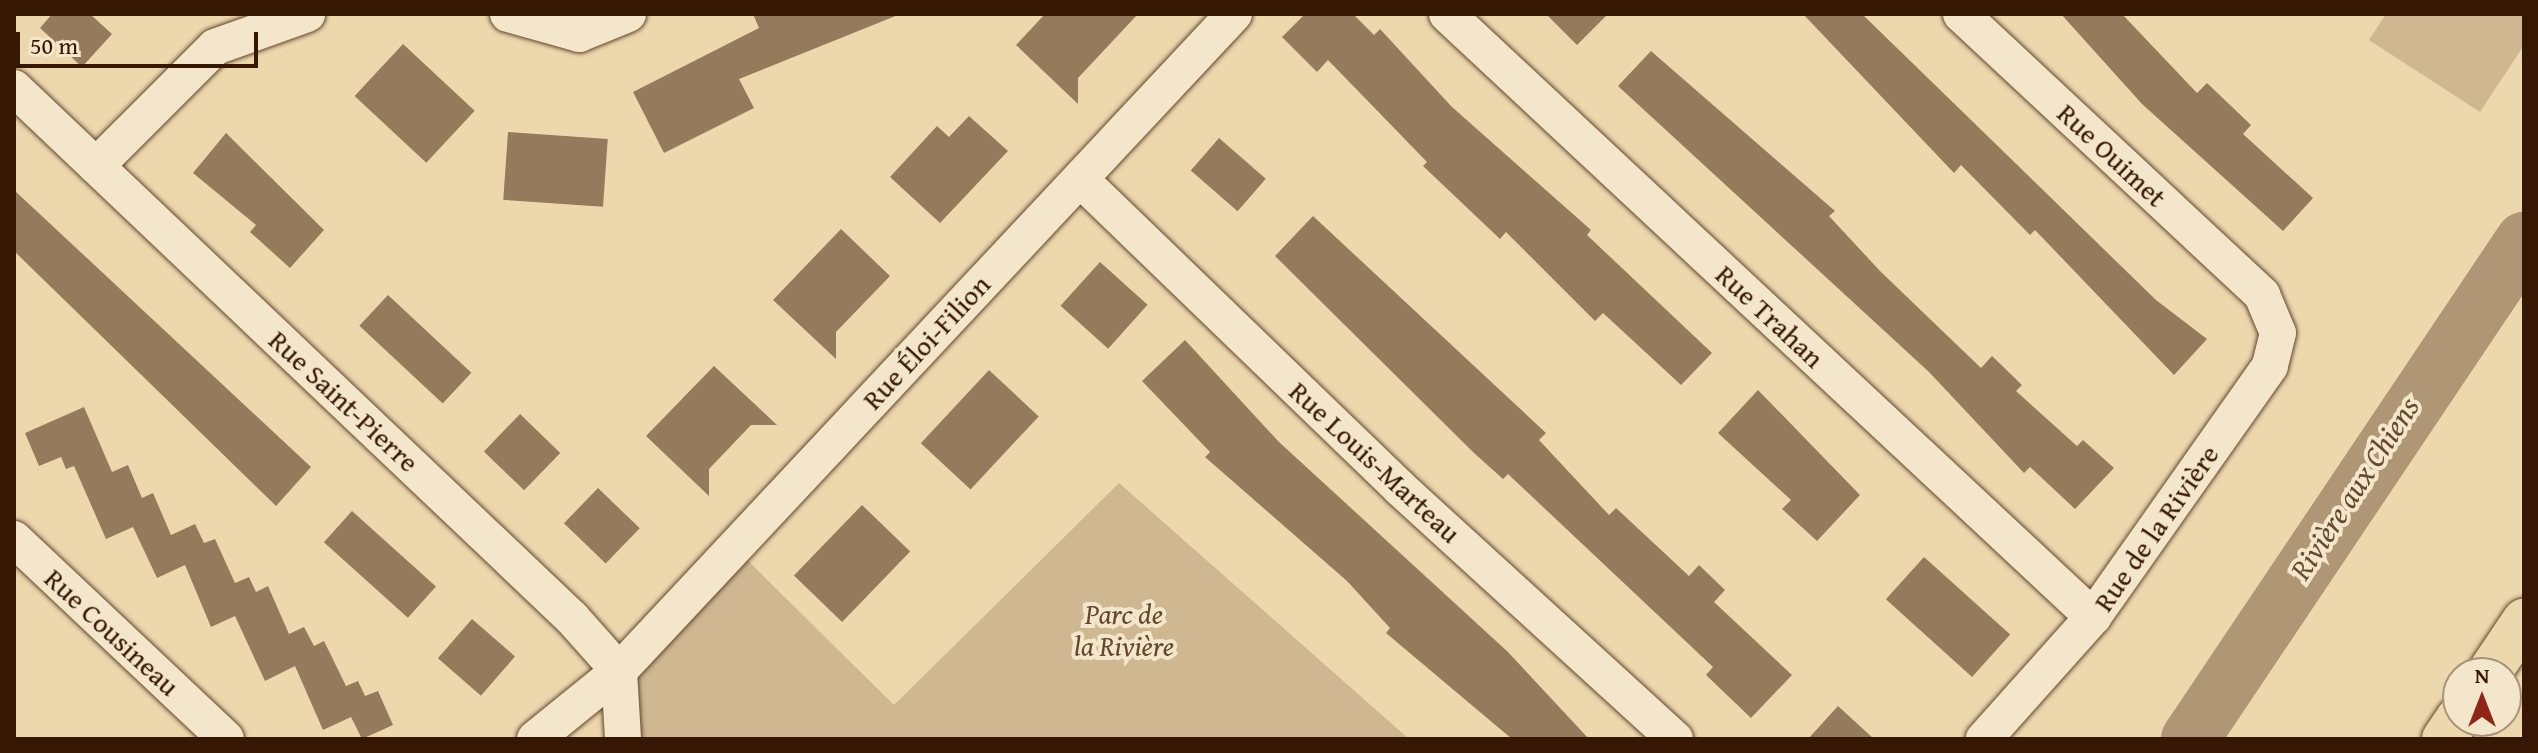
<!DOCTYPE html>
<html>
<head>
<meta charset="utf-8">
<style>
  body { margin:0 }
  #map { position:relative; width:2538px; height:753px; overflow:hidden; background:#edd8ae; font-family:"Gentium Book Plus",serif }
  div>[style] { position:absolute }
  .green>* { inset:0; background:#ceb791 }
  .river>* { height:58px; margin:-29px; padding:0 29px; transform-origin:29px; border-radius:29px; background:#af9674 }
  .building>* { inset:0; background:#957b5c; transform-origin:0 0 }
  .roads { filter:drop-shadow(0 0 2px #64472e) drop-shadow(0 0 2px #64472e) }
  .minor>* { height:36px; margin:-18px; padding:0 18px; transform-origin:18px; border-radius:18px; background:#f3e6ca }
  .highway>* { height:44px; margin:-22px; padding:0 22px; transform-origin:22px; border-radius:22px; background:#edd8ae }
  span { translate:-50% -50%; white-space:nowrap; text-align:center; line-height:1.15; -webkit-text-stroke:8px #f3e6ca; paint-order:stroke }
  .street-label { font-size:28px; color:#361703 }
  .park-label { font-size:28px; color:#64472e; font-style:italic }
  .water-label { font-size:30px; color:#664a30; font-style:italic }
  .frame { position:absolute; inset:0; border:16px solid #361703; pointer-events:none }
  .north { position:absolute; left:2442px; top:657px; width:80px; height:80px; box-sizing:border-box; background:#f3e6ca; border:2px solid #a7937a; border-radius:50%; rotate:0deg; font-size:22px; font-weight:700; line-height:32px; text-align:center; color:#361703 }
  .north::after { content:''; display:block; margin:auto; width:28px; height:36px; background:#8f2418; clip-path:polygon(50% 0,100% 100%,50% 72%,0 100%) }
  .scale { position:absolute; left:16px; top:32px; width:242px; height:36px; box-sizing:border-box; border:4px solid #361703; border-top:0; padding-left:10px; font-size:24px; line-height:28px; white-space:nowrap; color:#361703; -webkit-text-stroke:6px #f3e6ca; paint-order:stroke }
</style>
</head>
<body>
<div id="map">
  <div class="green">
    <i style="clip-path:polygon(2386px 14px,2524px 14px,2524px 45px,2480px 112px,2369px 40px)"></i>
    <i style="clip-path:polygon(1119px 483px,1409px 739px,623px 739px,619px 671px,732px 545px,894px 705px)"></i>
  </div>
  <div class="river">
    <i style="left:2190px;top:739px;width:600px;rotate:-56.15deg"></i>
  </div>
  <div class="building">
    <i style="clip-path:polygon(52px 14px,90px 14px,112px 34px,82px 67px,40px 28px)"></i>
    <i style="clip-path:polygon(753px 14px,898px 15px,739px 79px,754px 108px,664px 153px,633px 92px,759px 28px)"></i>
    <i style="clip-path:polygon(1045px 14px,1138px 14px,1078px 78px,1078px 104px,1016px 45px)"></i>
    <i style="clip-path:polygon(1305px 14px,1353px 14px,1374px 35px,1380px 29px,1452px 107px,1591px 230px,1587px 235px,1712px 353px,1681px 385px,1603px 313px,1595px 321px,1506px 232px,1500px 239px,1423px 166px,1427px 162px,1328px 60px,1317px 72px,1282px 37px)"></i>
    <i style="clip-path:polygon(1546px 14px,1608px 14px,1577px 45px)"></i>
    <i style="clip-path:polygon(1803px 14px,1862px 14px,2156px 300px,2207px 339px,2174px 375px,2035px 230px,2030px 235px,1961px 165px,1954px 173px)"></i>
    <i style="clip-path:polygon(2061px 14px,2122px 14px,2197px 93px,2207px 83px,2251px 125px,2243px 134px,2313px 198px,2283px 231px,2142px 104px)"></i>
    <i style="left:403px;top:44px;width:98px;height:71px;rotate:43deg"></i>
    <i style="clip-path:polygon(1651px 51px,1835px 211px,1829px 216px,1880px 271px,1981px 368px,1992px 356px,2022px 385px,2016px 391px,2077px 446px,2083px 440px,2114px 468px,2075px 509px,2030px 467px,2024px 473px,1929px 372px,1618px 86px)"></i>
    <i style="clip-path:polygon(969px 116px,1008px 151px,940px 223px,890px 177px,937px 126px,949px 137px)"></i>
    <i style="left:508px;top:132px;width:100px;height:68px;rotate:4deg"></i>
    <i style="clip-path:polygon(226px 133px,324px 230px,290px 268px,250px 232px,256px 225px,193px 173px)"></i>
    <i style="left:1219px;top:138px;width:62px;height:43px;rotate:41deg"></i>
    <i style="clip-path:polygon(14px 190px,311px 467px,276px 506px,14px 251px)"></i>
    <i style="clip-path:polygon(1313px 216px,1546px 433px,1539px 440px,1609px 515px,1616px 508px,1689px 576px,1699px 565px,1725px 590px,1714px 602px,1792px 675px,1751px 718px,1706px 675px,1713px 667px,1508px 474px,1503px 479px,1474px 453px,1275px 256px)"></i>
    <i style="clip-path:polygon(841px 229px,890px 276px,836px 332px,836px 359px,773px 300px)"></i>
    <i style="left:1100px;top:262px;width:64px;height:59px;rotate:42deg"></i>
    <i style="left:388px;top:295px;width:114px;height:42px;rotate:43deg"></i>
    <i style="clip-path:polygon(1185px 340px,1279px 442px,1508px 652px,1589px 739px,1512px 739px,1386px 633px,1390px 628px,1347px 581px,1205px 457px,1210px 452px,1142px 381px)"></i>
    <i style="clip-path:polygon(714px 366px,777px 425px,751px 425px,709px 469px,709px 496px,646px 436px)"></i>
    <i style="left:989px;top:370px;width:68px;height:100px;rotate:43deg"></i>
    <i style="clip-path:polygon(1758px 390px,1860px 495px,1817px 541px,1782px 509px,1791px 500px,1718px 433px)"></i>
    <i style="clip-path:polygon(84px 407px,112px 472px,128px 465px,142px 498px,153px 493px,171px 535px,195px 524px,204px 543px,215px 539px,235px 583px,249px 577px,256px 592px,268px 586px,289px 634px,304px 627px,314px 646px,324px 641px,346px 686px,358px 681px,365px 696px,378px 691px,393px 725px,362px 739px,351px 717px,323px 730px,295px 666px,265px 681px,235px 616px,211px 627px,185px 565px,157px 578px,133px 527px,106px 539px,74px 466px,66px 469px,61px 457px,39px 466px,25px 433px)"></i>
    <i style="left:520px;top:414px;width:56px;height:52px;rotate:44deg"></i>
    <i style="left:598px;top:488px;width:58px;height:49px;rotate:44deg"></i>
    <i style="left:862px;top:505px;width:67px;height:98px;rotate:44deg"></i>
    <i style="left:352px;top:511px;width:113px;height:42px;rotate:42deg"></i>
    <i style="left:1924px;top:557px;width:116px;height:57px;rotate:42deg"></i>
    <i style="left:472px;top:619px;width:57px;height:52px;rotate:41deg"></i>
    <i style="clip-path:polygon(1838px 706px,1874px 739px,1808px 739px)"></i>
  </div>
  <div class="roads">
    <div class="minor">
      <i style="left:508px;top:14px;width:74px;rotate:15.7deg"></i>
      <i style="left:579px;top:34px;width:53px;rotate:-22.2deg"></i>
      <i style="left:1447px;top:14px;width:884px;rotate:43.03deg"></i>
      <i style="left:1961px;top:14px;width:412px;rotate:43deg"></i>
      <i style="left:2262px;top:295px;width:41px;rotate:67.2deg"></i>
      <i style="left:2278px;top:333px;width:34px;rotate:104deg"></i>
      <i style="left:2270px;top:366px;width:307px;rotate:125.2deg"></i>
      <i style="left:2093px;top:617px;width:164px;rotate:131.8deg"></i>
      <i style="left:14px;top:88px;width:770px;rotate:43.53deg"></i>
      <i style="left:572px;top:618px;width:71px;rotate:48.4deg"></i>
      <i style="left:619px;top:671px;width:68px;rotate:86.6deg"></i>
      <i style="left:96px;top:166px;width:168px;rotate:-45deg"></i>
      <i style="left:215px;top:47px;width:98px;rotate:-19.7deg"></i>
      <i style="left:1080px;top:179px;width:446px;rotate:44deg"></i>
      <i style="left:1401px;top:489px;width:371px;rotate:42.4deg"></i>
      <i style="left:14px;top:539px;width:291px;rotate:43.3deg"></i>
      <i style="left:535px;top:739px;width:108px;rotate:-39deg"></i>
      <i style="left:619px;top:671px;width:900px;rotate:-46.89deg"></i>
    </div>
    <div class="highway">
      <i style="left:2489px;top:673px;width:63px;rotate:-56.1deg"></i>
      <i style="left:2444px;top:739px;width:25px;rotate:-56deg"></i>
    </div>
  </div>
  <div class="street-label">
    <span style="left:2112px;top:155px;rotate:43deg">Rue Ouimet</span>
    <span style="left:1770px;top:316px;rotate:43deg">Rue Trahan</span>
    <span style="left:926px;top:342px;rotate:-47deg">Rue Éloi-Filion</span>
    <span style="left:344px;top:401px;rotate:43deg">Rue Saint-Pierre</span>
    <span style="left:1375px;top:462px;rotate:43deg">Rue Louis-Marteau</span>
    <span style="left:2156px;top:528px;rotate:-55deg">Rue de la Rivière</span>
    <span style="left:112px;top:632px;rotate:43deg">Rue Cousineau</span>
  </div>
  <div class="park-label">
    <span style="left:1124px;top:630px">Parc de<br>la Rivière</span>
  </div>
  <div class="water-label">
    <span style="left:2354px;top:488px;rotate:-57deg">Rivière aux Chiens</span>
  </div>
  <div class="frame"></div>
  <div class="north">N</div>
  <div class="scale">50 m</div>
</div>
</body>
</html>
